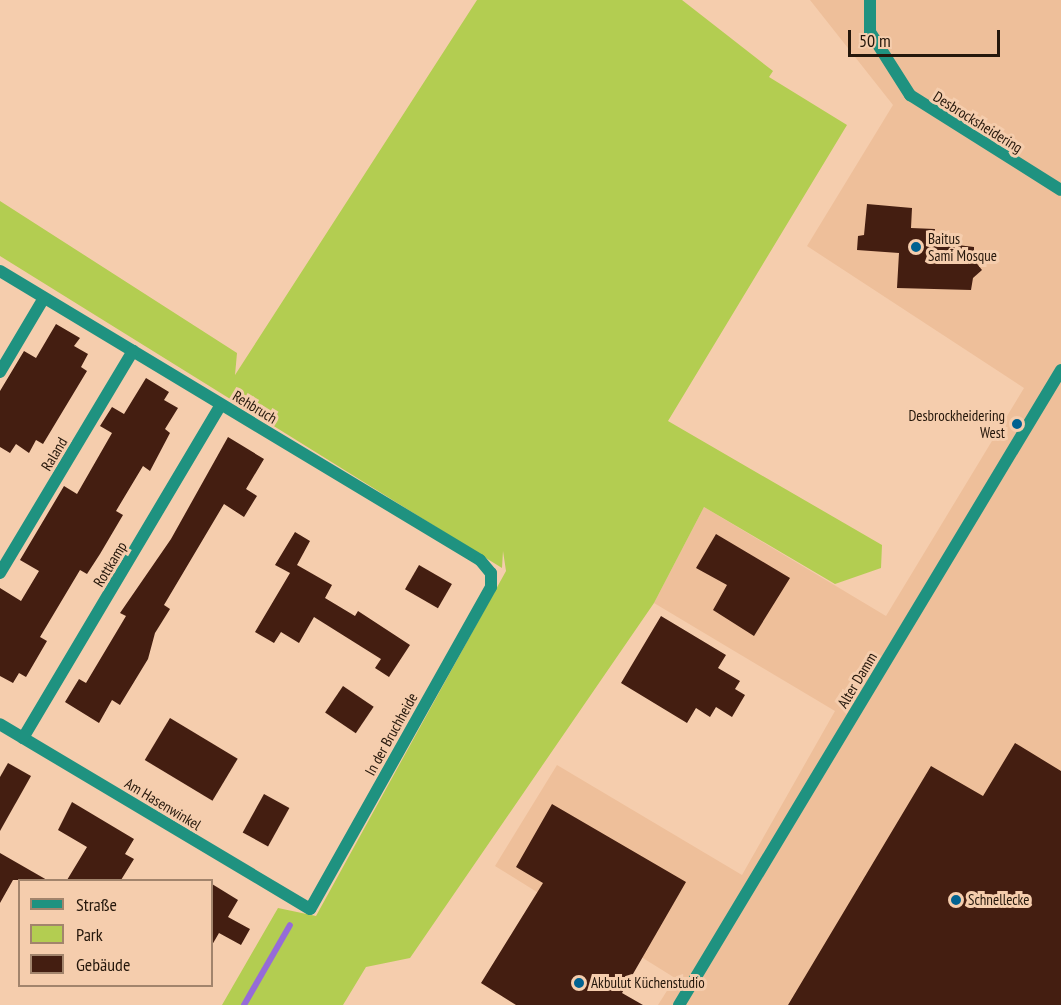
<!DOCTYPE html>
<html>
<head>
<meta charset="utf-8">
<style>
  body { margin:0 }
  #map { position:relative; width:1061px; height:1005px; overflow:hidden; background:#f5cdad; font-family:"PT Sans Narrow",sans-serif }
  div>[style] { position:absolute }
  .built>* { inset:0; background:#eebf9a }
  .green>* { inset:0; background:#b3cd51 }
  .stream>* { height:6px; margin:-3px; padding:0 3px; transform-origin:3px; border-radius:3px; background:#966bd8 }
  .building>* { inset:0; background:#441e11; transform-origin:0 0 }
  .minor>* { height:12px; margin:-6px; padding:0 6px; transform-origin:6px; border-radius:6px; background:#1f9280 }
  .dots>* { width:16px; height:16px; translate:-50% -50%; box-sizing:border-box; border:3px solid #f5cdad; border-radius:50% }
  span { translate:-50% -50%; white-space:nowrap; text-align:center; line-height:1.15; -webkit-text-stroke:6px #f5cdad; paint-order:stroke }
  .street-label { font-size:15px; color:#25170b }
  .poi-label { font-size:15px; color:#25170b }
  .left { translate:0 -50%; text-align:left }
  .right { translate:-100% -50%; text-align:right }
  .legend { position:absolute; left:18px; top:879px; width:195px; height:108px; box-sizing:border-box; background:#f5cdad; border:2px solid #a2846c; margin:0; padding:8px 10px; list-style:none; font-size:18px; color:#25170b }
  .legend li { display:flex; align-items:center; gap:12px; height:30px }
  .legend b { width:30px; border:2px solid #a2846c }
  .scale { position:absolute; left:848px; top:30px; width:152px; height:27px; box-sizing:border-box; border:3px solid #25170b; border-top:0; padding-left:8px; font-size:18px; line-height:21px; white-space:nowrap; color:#25170b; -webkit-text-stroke:4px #f5cdad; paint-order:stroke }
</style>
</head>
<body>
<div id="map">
  <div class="built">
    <i style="clip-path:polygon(810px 0,1061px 0,1061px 1005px,658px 1005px,675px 978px,495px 866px,557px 765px,742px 875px,835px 711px,654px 603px,704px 507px,886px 616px,1024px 388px,807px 246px,893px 105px)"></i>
  </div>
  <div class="green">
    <i style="clip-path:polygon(477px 0,682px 0,773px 71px,769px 77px,847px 125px,668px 421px,882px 545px,881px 568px,835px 584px,704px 507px,654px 603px,410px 958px,366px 967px,343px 1005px,222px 1005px,278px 908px,316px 916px,506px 571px,503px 551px,502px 568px,0 256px,0 201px,237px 353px,235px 375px)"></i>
  </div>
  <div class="stream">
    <i style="left:244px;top:1005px;width:92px;rotate:-60.1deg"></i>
  </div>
  <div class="building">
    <i style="clip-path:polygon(867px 204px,912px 208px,911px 228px,935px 229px,933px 242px,974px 247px,974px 260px,982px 270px,973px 278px,971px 290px,897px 288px,899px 253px,857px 250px,858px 236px,864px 235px)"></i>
    <i style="clip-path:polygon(56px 324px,80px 338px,74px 346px,88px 354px,81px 367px,87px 371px,43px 444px,36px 440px,29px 453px,16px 444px,10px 453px,0 447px,0 391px,24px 351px,36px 358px)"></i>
    <i style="clip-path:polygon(146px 378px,169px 392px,164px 400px,178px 408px,165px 429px,170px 433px,150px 471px,143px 466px,116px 511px,123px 515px,100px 554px,87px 574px,80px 570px,40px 637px,47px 641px,26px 677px,19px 673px,13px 683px,0 676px,0 588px,21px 601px,39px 571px,20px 560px,64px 486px,77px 494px,112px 433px,100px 426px,112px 407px,124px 414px)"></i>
    <i style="clip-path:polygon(228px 437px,264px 459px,246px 489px,257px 496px,244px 517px,224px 504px,164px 605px,170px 609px,155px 633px,148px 659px,120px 705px,112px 700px,99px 723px,65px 702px,79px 679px,86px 683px,126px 616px,120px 613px,171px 539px)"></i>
    <i style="clip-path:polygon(295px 532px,310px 541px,297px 565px,332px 585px,325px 598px,355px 616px,358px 611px,410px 645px,389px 677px,375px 668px,381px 659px,314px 617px,299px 643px,281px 632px,274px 643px,255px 632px,290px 573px,275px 565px)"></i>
    <i style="clip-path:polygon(716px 534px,790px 578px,754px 636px,713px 610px,727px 585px,696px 568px)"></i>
    <i style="left:419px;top:565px;width:38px;height:28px;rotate:30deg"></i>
    <i style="clip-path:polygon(661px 616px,726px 655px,718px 668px,740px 681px,735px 689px,745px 695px,732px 717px,716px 707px,710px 717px,696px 708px,687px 723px,621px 683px)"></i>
    <i style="left:343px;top:686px;width:37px;height:32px;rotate:34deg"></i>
    <i style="left:170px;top:718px;width:79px;height:49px;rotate:31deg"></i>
    <i style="clip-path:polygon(1015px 743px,1061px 771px,1061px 1005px,788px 1005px,931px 766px,983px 796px)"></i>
    <i style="clip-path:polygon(8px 763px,31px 776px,0 831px,0 777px)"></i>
    <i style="left:264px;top:794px;width:29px;height:44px;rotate:29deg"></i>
    <i style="clip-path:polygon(72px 802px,134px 839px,125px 854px,134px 859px,121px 880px,67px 880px,87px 847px,58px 830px)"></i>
    <i style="clip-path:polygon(552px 804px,686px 882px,622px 993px,643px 1005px,516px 1005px,481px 983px,543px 883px,516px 867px)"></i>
    <i style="clip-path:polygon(0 853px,47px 880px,13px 880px,0 903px)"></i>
    <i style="clip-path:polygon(212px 884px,238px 900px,228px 917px,250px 929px,241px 945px,219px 933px,212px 945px)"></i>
  </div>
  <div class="minor">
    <i style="left:870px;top:0;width:32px;rotate:90deg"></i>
    <i style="left:870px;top:32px;width:75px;rotate:57.6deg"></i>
    <i style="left:910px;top:95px;width:178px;rotate:32.2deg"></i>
    <i style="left:0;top:271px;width:560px;rotate:31.05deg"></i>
    <i style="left:480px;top:560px;width:17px;rotate:50deg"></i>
    <i style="left:491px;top:573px;width:14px;rotate:90deg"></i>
    <i style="left:491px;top:587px;width:369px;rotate:119.3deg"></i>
    <i style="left:310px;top:909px;width:361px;rotate:-149.2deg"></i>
    <i style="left:0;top:372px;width:86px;rotate:-59.3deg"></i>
    <i style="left:0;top:573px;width:259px;rotate:-59.1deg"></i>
    <i style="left:23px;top:738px;width:387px;rotate:-59.3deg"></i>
    <i style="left:679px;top:1005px;width:741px;rotate:-58.97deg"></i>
  </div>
  <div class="dots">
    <i style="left:916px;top:247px;background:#006291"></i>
    <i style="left:1017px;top:424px;background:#006291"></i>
    <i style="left:956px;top:900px;background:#006291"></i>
    <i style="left:579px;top:983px;background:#006291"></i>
  </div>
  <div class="street-label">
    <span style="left:978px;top:122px;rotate:32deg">Desbrocksheidering</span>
    <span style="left:255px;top:407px;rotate:31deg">Rehbruch</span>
    <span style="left:54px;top:454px;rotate:-59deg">Raland</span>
    <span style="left:110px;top:564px;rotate:-59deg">Rottkamp</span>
    <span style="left:857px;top:680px;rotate:-59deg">Alter Damm</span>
    <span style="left:391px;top:734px;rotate:-61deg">In der Bruchheide</span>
    <span style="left:163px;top:804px;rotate:31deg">Am Hasenwinkel</span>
  </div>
  <div class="poi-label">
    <span class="left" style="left:928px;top:247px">Baitus<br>Sami Mosque</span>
    <span class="right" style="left:1005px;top:424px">Desbrockheidering<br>West</span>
    <span class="left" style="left:968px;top:900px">Schnellecke</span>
    <span class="left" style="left:591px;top:983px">Akbulut Küchenstudio</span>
  </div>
  <ul class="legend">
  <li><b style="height:8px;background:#1f9280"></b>Straße</li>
  <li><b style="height:16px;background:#b3cd51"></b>Park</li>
  <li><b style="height:16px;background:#441e11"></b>Gebäude</li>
  </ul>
  <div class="scale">50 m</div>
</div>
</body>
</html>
